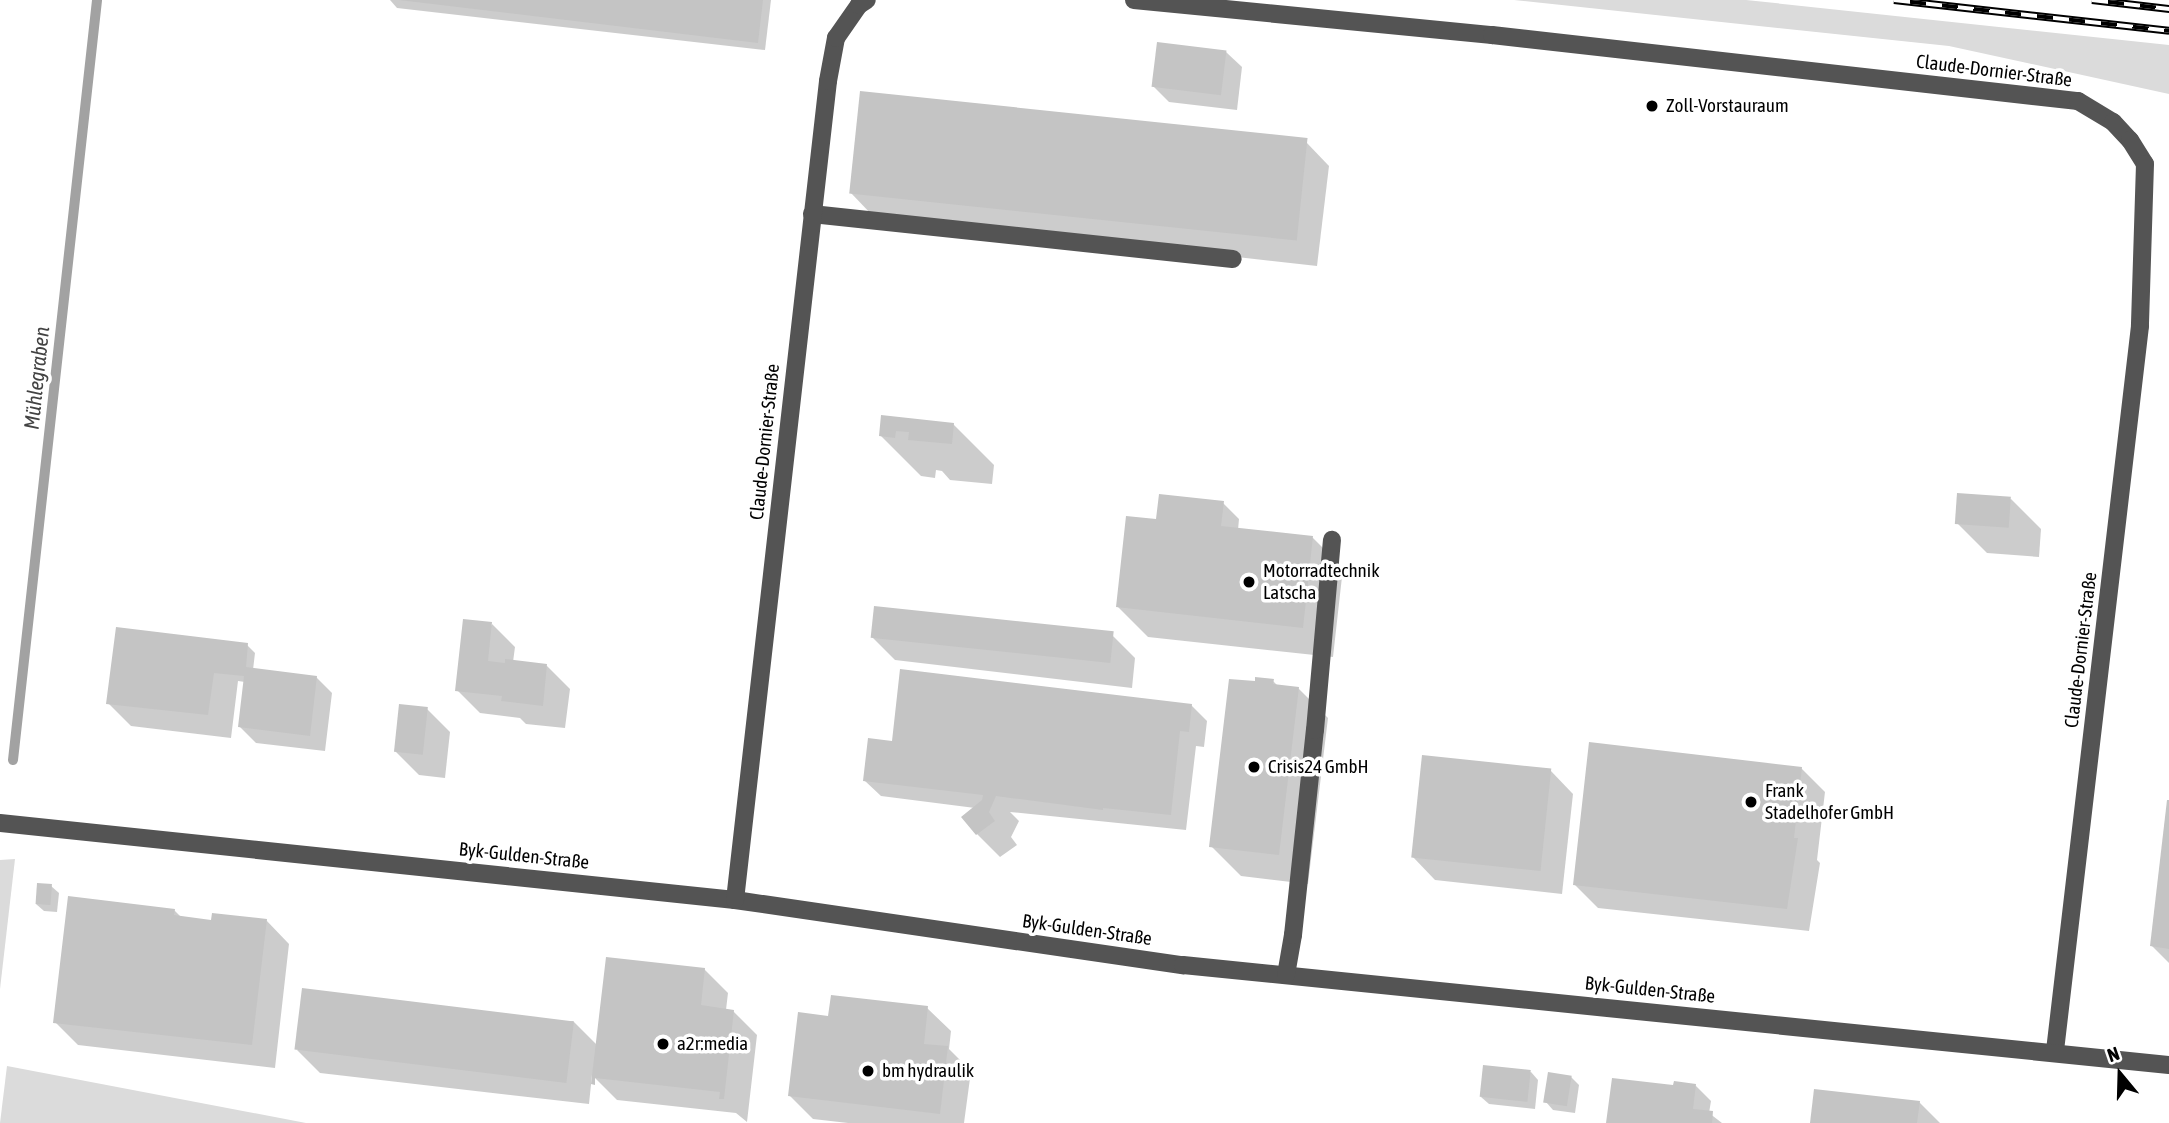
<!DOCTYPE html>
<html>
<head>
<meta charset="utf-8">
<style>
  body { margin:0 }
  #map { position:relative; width:2169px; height:1123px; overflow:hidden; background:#fff; font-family:"Asap Condensed",sans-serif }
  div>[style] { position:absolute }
  .green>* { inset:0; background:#dbdbdb }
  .shadow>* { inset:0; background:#0003 }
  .stream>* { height:10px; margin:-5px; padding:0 5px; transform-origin:5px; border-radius:5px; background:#a2a2a2 }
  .building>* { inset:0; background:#c4c4c4; transform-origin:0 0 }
  .minor>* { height:18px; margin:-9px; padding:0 9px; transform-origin:9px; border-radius:9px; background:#545454 }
  .rail>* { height:8px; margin-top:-4px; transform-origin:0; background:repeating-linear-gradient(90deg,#fff 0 16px,#000 0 32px); box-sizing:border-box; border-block:2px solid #000 }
  .dots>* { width:19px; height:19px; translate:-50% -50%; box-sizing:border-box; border:4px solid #fff; border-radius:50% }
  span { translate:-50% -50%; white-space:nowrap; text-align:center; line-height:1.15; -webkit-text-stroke:7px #fff; paint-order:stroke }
  .street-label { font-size:19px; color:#000 }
  .poi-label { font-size:19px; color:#000 }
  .left { translate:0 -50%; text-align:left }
  .water-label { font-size:21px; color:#434343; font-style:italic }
  .north { position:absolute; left:2085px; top:1039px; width:70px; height:70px; -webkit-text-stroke:5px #fff; paint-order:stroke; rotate:341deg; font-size:19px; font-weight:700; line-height:28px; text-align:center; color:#000 }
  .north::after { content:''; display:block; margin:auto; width:24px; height:32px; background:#000; clip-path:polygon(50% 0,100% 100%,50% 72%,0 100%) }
</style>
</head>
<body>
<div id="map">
  <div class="green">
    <i style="clip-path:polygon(1514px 0,1746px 0,2169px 45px,2169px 94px,1949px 46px)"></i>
    <i style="clip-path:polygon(15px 859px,0 989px,0 860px)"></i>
    <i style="clip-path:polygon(7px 1066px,306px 1123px,0 1123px)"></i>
  </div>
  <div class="shadow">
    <i style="clip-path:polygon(390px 0,771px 0,765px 50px,397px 8px)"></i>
    <i style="clip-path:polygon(1226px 52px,1242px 67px,1237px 110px,1169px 102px,1153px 86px)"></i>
    <i style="clip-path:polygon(1306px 142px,1329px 166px,1317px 266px,873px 216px,850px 192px)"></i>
    <i style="clip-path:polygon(883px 417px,953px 424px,994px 465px,992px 484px,950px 480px,942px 471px,936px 470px,935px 478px,921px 476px,881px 436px)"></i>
    <i style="clip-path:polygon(2011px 499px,2041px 529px,2039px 557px,1987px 553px,1957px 523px)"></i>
    <i style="clip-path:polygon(1223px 503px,1239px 519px,1238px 530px,1313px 538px,1343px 568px,1333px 657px,1148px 637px,1118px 607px,1161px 521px)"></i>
    <i style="clip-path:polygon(492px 624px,515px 647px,513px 662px,547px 666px,570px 689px,565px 728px,526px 724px,520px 718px,480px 713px,457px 690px)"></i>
    <i style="clip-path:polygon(1112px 635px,1135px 658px,1132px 688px,895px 660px,872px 637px)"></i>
    <i style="clip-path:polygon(247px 645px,255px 653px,253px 670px,316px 677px,332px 693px,325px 751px,256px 743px,240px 727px,245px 682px,238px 681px,231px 738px,131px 726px,108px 703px)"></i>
    <i style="clip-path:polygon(1273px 681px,1278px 686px,1298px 688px,1328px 718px,1308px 884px,1241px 876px,1211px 846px,1256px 683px)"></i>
    <i style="clip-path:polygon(1191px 705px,1207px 721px,1204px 747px,1196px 746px,1186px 830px,1010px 812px,1019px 821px,1011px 837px,1017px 845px,1000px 857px,977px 834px,975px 808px,881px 796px,865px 781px,893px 743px)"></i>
    <i style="clip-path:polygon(427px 709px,450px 732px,445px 778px,419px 775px,396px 752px)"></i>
    <i style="clip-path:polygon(1801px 768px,1825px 792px,1817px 860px,1820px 863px,1809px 931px,1598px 908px,1574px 884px)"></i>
    <i style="clip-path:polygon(1550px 770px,1573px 794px,1562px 894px,1435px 880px,1412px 856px)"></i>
    <i style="clip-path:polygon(2169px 800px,2169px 963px,2152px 946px)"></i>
    <i style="clip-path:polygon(51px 886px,59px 893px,57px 912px,44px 911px,36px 904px)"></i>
    <i style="clip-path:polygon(174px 910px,182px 918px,213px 921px,266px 920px,289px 944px,275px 1068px,78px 1045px,55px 1022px)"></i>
    <i style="clip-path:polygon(704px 969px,728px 993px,726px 1010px,733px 1011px,757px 1035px,747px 1122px,736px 1113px,617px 1100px,592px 1075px,589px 1104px,320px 1073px,297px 1050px,573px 1021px,598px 1046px)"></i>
    <i style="clip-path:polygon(927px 1008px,951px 1031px,949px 1049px,971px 1071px,964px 1123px,848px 1123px,813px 1119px,790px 1096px)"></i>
    <i style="clip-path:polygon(1531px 1072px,1538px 1080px,1535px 1109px,1489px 1104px,1481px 1097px)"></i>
    <i style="clip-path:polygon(1571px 1077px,1579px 1085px,1575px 1113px,1553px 1110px,1546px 1102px)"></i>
    <i style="clip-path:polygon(1695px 1085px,1711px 1101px,1709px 1113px,1722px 1123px,1608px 1123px,1675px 1087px)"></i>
    <i style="clip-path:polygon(1919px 1102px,1940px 1123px,1812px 1123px)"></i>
  </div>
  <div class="stream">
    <i style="left:13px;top:760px;width:765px;rotate:-83.69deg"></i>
  </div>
  <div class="building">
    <i style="clip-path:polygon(399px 0,763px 0,758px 43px)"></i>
    <i style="left:1157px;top:42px;width:70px;height:45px;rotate:7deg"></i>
    <i style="left:860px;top:91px;width:450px;height:103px;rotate:6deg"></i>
    <i style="clip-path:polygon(881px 415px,954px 423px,952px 444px,908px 440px,909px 432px,896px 431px,895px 438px,879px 436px)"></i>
    <i style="left:1957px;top:493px;width:54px;height:31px;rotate:4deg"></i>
    <i style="clip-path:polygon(1159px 494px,1224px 501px,1221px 526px,1313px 536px,1303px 628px,1116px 607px,1126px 516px,1156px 519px)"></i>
    <i style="left:874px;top:606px;width:241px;height:32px;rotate:6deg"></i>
    <i style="clip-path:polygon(463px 619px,492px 622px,488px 661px,505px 663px,505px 659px,547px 664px,543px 706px,501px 701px,502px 696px,455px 691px)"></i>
    <i style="clip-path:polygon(116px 627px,248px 643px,246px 667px,317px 676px,310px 736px,238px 727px,244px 676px,214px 673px,208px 715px,106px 704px)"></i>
    <i style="clip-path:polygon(900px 669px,1192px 704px,1189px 732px,1180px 731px,1171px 815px,1103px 808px,1103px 810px,996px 796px,989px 812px,995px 821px,976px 835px,961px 817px,982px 800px,983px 795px,863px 781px,868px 738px,892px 741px)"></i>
    <i style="clip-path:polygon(1255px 677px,1274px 679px,1273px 684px,1299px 687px,1279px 855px,1209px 847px,1229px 679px,1255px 681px)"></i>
    <i style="left:399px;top:704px;width:29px;height:48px;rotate:6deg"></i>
    <i style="clip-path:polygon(1589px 742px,1802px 767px,1794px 838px,1798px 838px,1787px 909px,1573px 885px)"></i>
    <i style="left:1422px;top:755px;width:130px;height:103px;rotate:6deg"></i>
    <i style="clip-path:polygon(2167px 800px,2169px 800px,2169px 949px,2150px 946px)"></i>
    <i style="left:37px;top:883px;width:15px;height:21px;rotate:4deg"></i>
    <i style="clip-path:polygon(68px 896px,175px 909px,174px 915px,211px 920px,212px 913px,267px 919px,252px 1045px,53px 1023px)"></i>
    <i style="clip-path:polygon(606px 957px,705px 968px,701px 1005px,734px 1010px,724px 1099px,719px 1099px,720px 1092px,595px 1078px,595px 1085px,591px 1084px)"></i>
    <i style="left:302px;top:988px;width:274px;height:62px;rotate:7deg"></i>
    <i style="clip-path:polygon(831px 995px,928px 1006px,924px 1044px,948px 1046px,940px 1114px,788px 1096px,798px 1012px,828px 1016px)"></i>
    <i style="left:1483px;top:1065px;width:48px;height:32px;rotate:6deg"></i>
    <i style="left:1548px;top:1072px;width:24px;height:31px;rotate:9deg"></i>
    <i style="clip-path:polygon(1612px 1078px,1673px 1085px,1674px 1081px,1696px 1084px,1693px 1109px,1713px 1111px,1712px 1123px,1606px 1123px)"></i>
    <i style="clip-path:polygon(1814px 1089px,1920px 1101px,1917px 1123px,1810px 1123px)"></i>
  </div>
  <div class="minor">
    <i style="left:1134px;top:0;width:360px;rotate:5.6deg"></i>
    <i style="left:1492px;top:35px;width:590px;rotate:6.43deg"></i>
    <i style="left:2078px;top:101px;width:41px;rotate:31deg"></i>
    <i style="left:2113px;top:122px;width:25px;rotate:47deg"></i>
    <i style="left:2130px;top:140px;width:28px;rotate:58deg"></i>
    <i style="left:2145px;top:164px;width:162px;rotate:91.8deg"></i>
    <i style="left:2140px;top:326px;width:730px;rotate:96.69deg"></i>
    <i style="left:812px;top:214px;width:423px;rotate:6.1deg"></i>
    <i style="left:0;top:823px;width:739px;rotate:5.98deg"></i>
    <i style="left:735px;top:900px;width:453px;rotate:8.3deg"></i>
    <i style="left:1183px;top:965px;width:991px;rotate:5.79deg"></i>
    <i style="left:735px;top:900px;width:824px;rotate:-83.52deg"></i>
    <i style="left:828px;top:81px;width:44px;rotate:-79.5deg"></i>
    <i style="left:836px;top:38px;width:40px;rotate:-55.1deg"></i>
    <i style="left:859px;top:5px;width:9px;rotate:-32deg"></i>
    <i style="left:1286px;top:975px;width:41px;rotate:-80.1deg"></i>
    <i style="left:1293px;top:935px;width:206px;rotate:-83.9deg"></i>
    <i style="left:1315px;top:730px;width:191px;rotate:-84.9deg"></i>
  </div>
  <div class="rail">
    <i style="left:1894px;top:0;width:277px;rotate:6.4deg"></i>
    <i style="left:2092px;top:0;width:78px;rotate:6.7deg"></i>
  </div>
  <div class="dots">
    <i style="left:1652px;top:106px;background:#000"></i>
    <i style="left:1249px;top:582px;background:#000"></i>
    <i style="left:1254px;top:767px;background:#000"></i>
    <i style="left:1751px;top:802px;background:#000"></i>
    <i style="left:663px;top:1044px;background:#000"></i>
    <i style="left:868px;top:1071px;background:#000"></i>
  </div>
  <div class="street-label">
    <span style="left:1994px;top:71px;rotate:7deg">Claude-Dornier-Straße</span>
    <span style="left:765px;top:442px;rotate:-84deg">Claude-Dornier-Straße</span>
    <span style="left:2081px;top:650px;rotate:-83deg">Claude-Dornier-Straße</span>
    <span style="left:524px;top:856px;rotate:6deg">Byk-Gulden-Straße</span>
    <span style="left:1087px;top:930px;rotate:8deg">Byk-Gulden-Straße</span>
    <span style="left:1650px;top:990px;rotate:6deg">Byk-Gulden-Straße</span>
  </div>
  <div class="poi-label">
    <span class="left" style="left:1666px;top:106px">Zoll-Vorstauraum</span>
    <span class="left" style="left:1263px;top:582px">Motorradtechnik<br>Latscha</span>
    <span class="left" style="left:1268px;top:767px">Crisis24 GmbH</span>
    <span class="left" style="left:1765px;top:802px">Frank<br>Stadelhofer GmbH</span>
    <span class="left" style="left:677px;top:1044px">a2r:media</span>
    <span class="left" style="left:882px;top:1071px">bm hydraulik</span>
  </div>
  <div class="water-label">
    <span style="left:36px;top:378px;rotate:-84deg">Mühlegraben</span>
  </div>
  <div class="north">N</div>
</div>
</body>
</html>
